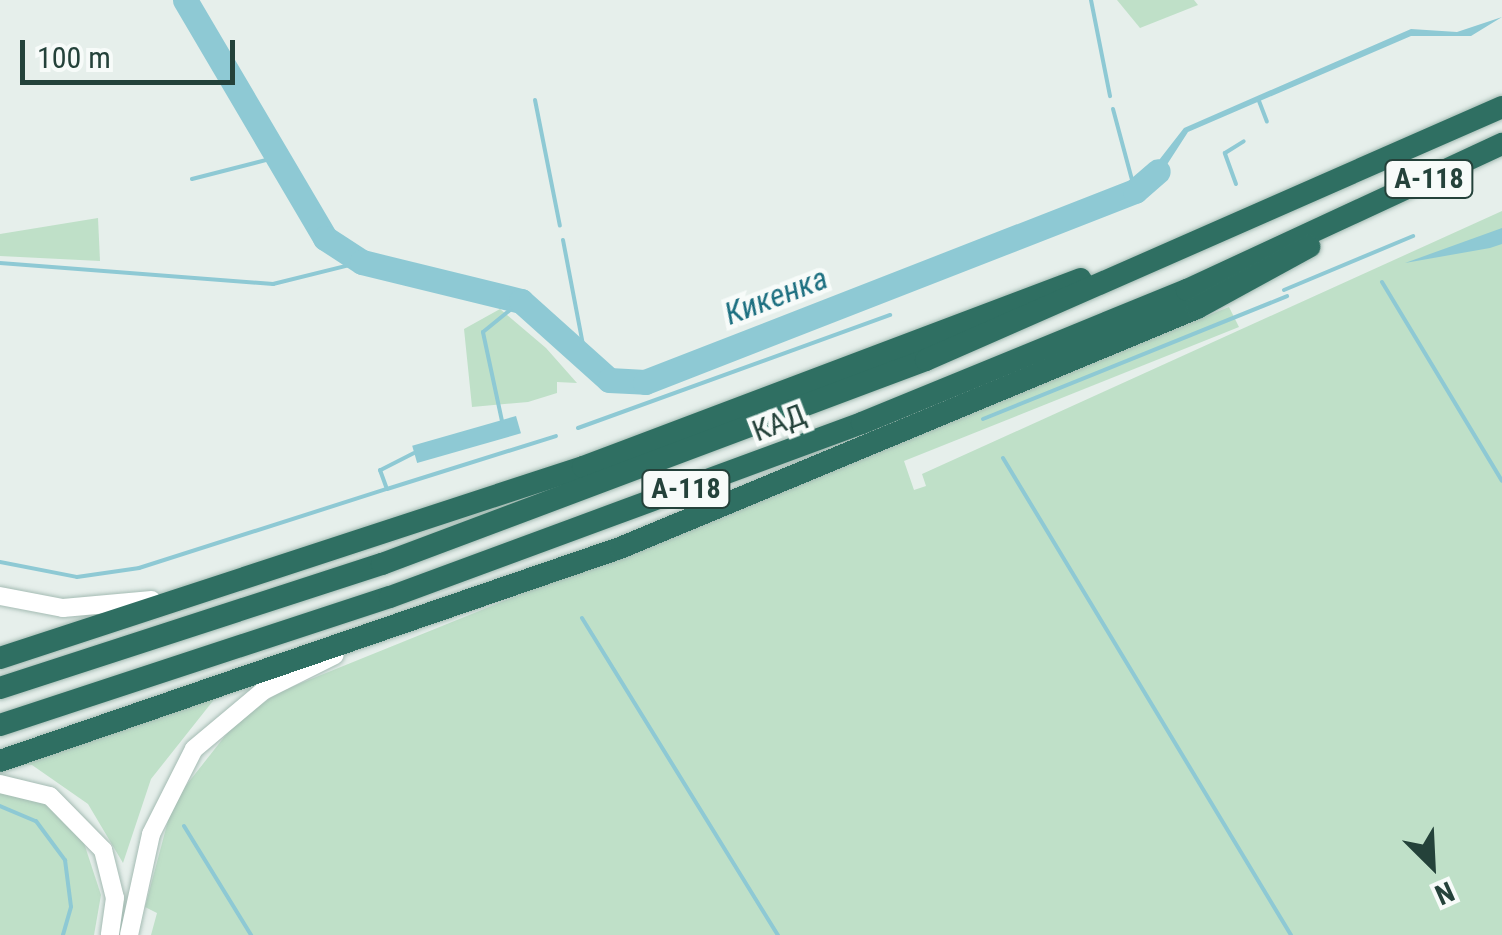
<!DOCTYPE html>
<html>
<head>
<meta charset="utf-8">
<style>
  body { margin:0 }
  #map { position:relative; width:1502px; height:935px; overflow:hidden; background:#e6efeb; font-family:"Roboto Condensed",sans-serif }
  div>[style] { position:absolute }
  .green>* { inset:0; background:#bfe0c8 }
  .water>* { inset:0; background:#8ec9d4; transform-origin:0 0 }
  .stream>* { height:4px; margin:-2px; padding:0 2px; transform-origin:2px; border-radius:2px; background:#8ec9d4 }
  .river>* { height:25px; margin:-12.5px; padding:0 12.5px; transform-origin:12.5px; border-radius:12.5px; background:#8ec9d4 }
  .roads { filter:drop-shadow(0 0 2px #a4bbb3) drop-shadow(0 0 2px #a4bbb3) }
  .secondary>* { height:18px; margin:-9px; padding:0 9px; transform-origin:9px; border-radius:9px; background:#fff }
  .highway>* { height:22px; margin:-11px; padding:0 11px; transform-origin:11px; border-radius:11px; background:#2f6f62 }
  span { translate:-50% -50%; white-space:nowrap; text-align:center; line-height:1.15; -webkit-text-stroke:9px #f7fbf9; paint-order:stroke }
  .shield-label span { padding:2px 8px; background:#f7fbf9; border:2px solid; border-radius:8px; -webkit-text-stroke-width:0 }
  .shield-label { font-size:28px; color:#24423a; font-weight:700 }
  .street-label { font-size:30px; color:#24423a }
  .water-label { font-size:32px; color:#1c6f80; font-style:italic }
  .north { position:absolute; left:1382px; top:815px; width:100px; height:100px; -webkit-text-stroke:8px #f7fbf9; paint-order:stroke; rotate:156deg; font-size:28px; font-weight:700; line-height:40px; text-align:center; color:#24423a }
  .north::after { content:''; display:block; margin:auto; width:35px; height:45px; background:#24423a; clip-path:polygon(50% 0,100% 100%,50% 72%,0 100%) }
  .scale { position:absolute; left:20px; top:40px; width:215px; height:45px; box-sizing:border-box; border:5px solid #24423a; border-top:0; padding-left:12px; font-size:30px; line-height:35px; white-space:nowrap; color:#24423a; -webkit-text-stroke:8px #f7fbf9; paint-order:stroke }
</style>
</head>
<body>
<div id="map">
  <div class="green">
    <i style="clip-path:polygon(181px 0,190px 0,275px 151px,262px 148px)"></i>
    <i style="clip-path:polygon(1117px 0,1194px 0,1198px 5px,1140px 28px)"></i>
    <i style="clip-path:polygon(1502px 211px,1502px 935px,151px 935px,157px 913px,145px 907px,173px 802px,236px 722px,279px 692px,1229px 307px,1239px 327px,904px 461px,914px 490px,926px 486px,922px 474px)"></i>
    <i style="clip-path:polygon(98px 218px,100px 261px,0 256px,0 234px)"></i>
    <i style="clip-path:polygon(500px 309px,546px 348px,577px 383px,557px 382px,557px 393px,528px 402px,472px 407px,464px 329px)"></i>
    <i style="clip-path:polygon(220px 692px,151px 779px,123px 863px,88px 804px,32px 765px,13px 763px)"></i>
    <i style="clip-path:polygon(0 789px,53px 805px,82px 837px,101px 895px,94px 935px,0 935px)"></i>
  </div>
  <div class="water">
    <i style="clip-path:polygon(1502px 17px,1471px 36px,1411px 36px,1188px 132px,1157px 180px,1135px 191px,1184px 128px,1411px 29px,1457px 32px)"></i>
    <i style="clip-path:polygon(1502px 228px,1502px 244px,1490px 248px,1405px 263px)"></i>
    <i style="left:516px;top:416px;width:18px;height:108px;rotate:74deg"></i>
  </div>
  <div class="stream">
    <i style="left:1091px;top:0;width:98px;rotate:78.8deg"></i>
    <i style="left:535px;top:100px;width:128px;rotate:78.8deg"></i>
    <i style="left:1259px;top:101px;width:22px;rotate:69deg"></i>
    <i style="left:1113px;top:109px;width:85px;rotate:75deg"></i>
    <i style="left:192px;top:179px;width:85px;rotate:-14.4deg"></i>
    <i style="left:1236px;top:184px;width:33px;rotate:-110deg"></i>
    <i style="left:1225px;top:153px;width:22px;rotate:-32deg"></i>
    <i style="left:563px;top:240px;width:133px;rotate:79.2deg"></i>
    <i style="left:0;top:263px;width:274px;rotate:4.4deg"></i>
    <i style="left:273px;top:284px;width:92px;rotate:-13.9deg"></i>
    <i style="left:1382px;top:282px;width:232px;rotate:58.9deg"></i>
    <i style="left:1284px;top:290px;width:140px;rotate:-22.7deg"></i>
    <i style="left:983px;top:419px;width:328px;rotate:-22deg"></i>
    <i style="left:502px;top:421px;width:91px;rotate:-102.1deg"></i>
    <i style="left:483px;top:332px;width:49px;rotate:-39.2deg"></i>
    <i style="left:578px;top:428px;width:332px;rotate:-19.9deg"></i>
    <i style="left:414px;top:453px;width:38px;rotate:153deg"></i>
    <i style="left:380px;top:470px;width:20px;rotate:70deg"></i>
    <i style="left:387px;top:489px;width:177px;rotate:-17.4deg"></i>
    <i style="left:1003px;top:458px;width:557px;rotate:58.88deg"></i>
    <i style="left:0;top:562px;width:78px;rotate:11deg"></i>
    <i style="left:77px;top:577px;width:63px;rotate:-8.3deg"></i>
    <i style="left:139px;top:568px;width:260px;rotate:-17.7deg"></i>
    <i style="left:582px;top:618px;width:373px;rotate:58.3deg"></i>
    <i style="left:0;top:806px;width:39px;rotate:23deg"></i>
    <i style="left:36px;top:821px;width:49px;rotate:53.4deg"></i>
    <i style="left:65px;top:860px;width:47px;rotate:82.7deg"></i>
    <i style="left:71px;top:907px;width:29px;rotate:106deg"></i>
    <i style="left:184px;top:826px;width:128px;rotate:58.4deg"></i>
  </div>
  <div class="river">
    <i style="left:185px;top:0;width:276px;rotate:59.5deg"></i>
    <i style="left:325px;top:238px;width:44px;rotate:33deg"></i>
    <i style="left:362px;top:262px;width:164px;rotate:13.8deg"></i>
    <i style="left:521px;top:301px;width:118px;rotate:41.9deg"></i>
    <i style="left:609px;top:380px;width:36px;rotate:3deg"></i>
    <i style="left:645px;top:382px;width:526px;rotate:-21.3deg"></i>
    <i style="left:1135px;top:191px;width:30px;rotate:-41deg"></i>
  </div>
  <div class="roads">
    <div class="secondary">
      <i style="left:0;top:596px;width:64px;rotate:10.8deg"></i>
      <i style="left:63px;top:608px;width:89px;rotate:-5.1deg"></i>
      <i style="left:0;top:784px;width:51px;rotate:13.5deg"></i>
      <i style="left:50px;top:796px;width:76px;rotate:45.5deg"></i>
      <i style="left:103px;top:850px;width:49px;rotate:76deg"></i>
      <i style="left:115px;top:898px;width:37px;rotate:98deg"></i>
      <i style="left:129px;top:935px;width:103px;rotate:-77.7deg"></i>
      <i style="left:151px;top:834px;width:95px;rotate:-63.2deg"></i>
      <i style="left:194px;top:749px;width:90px;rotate:-40deg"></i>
      <i style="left:263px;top:691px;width:80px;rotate:-26.6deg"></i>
    </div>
    <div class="highway">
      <i style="left:0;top:658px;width:613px;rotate:-18.14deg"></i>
      <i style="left:583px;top:467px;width:532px;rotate:-20.68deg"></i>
      <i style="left:0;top:688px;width:402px;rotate:-18deg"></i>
      <i style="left:382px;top:564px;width:581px;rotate:-20.56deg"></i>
      <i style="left:926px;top:360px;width:629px;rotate:-23.71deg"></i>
      <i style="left:0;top:725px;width:410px;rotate:-18.2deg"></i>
      <i style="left:390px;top:597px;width:503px;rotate:-20.24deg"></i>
      <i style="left:862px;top:423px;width:351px;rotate:-22.3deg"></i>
      <i style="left:1187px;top:290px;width:347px;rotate:-24.9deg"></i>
      <i style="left:0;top:761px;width:656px;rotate:-18.96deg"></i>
      <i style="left:620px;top:548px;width:625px;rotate:-22.58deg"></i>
      <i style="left:1197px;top:308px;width:128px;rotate:-28.6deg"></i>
    </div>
  </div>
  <div class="shield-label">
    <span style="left:1429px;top:179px">А-118</span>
    <span style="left:686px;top:489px">А-118</span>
  </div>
  <div class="street-label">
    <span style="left:779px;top:423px;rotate:-21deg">КАД</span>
  </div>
  <div class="water-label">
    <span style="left:776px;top:296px;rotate:-21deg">Кикенка</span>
  </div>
  <div class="north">N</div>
  <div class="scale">100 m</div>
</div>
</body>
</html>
